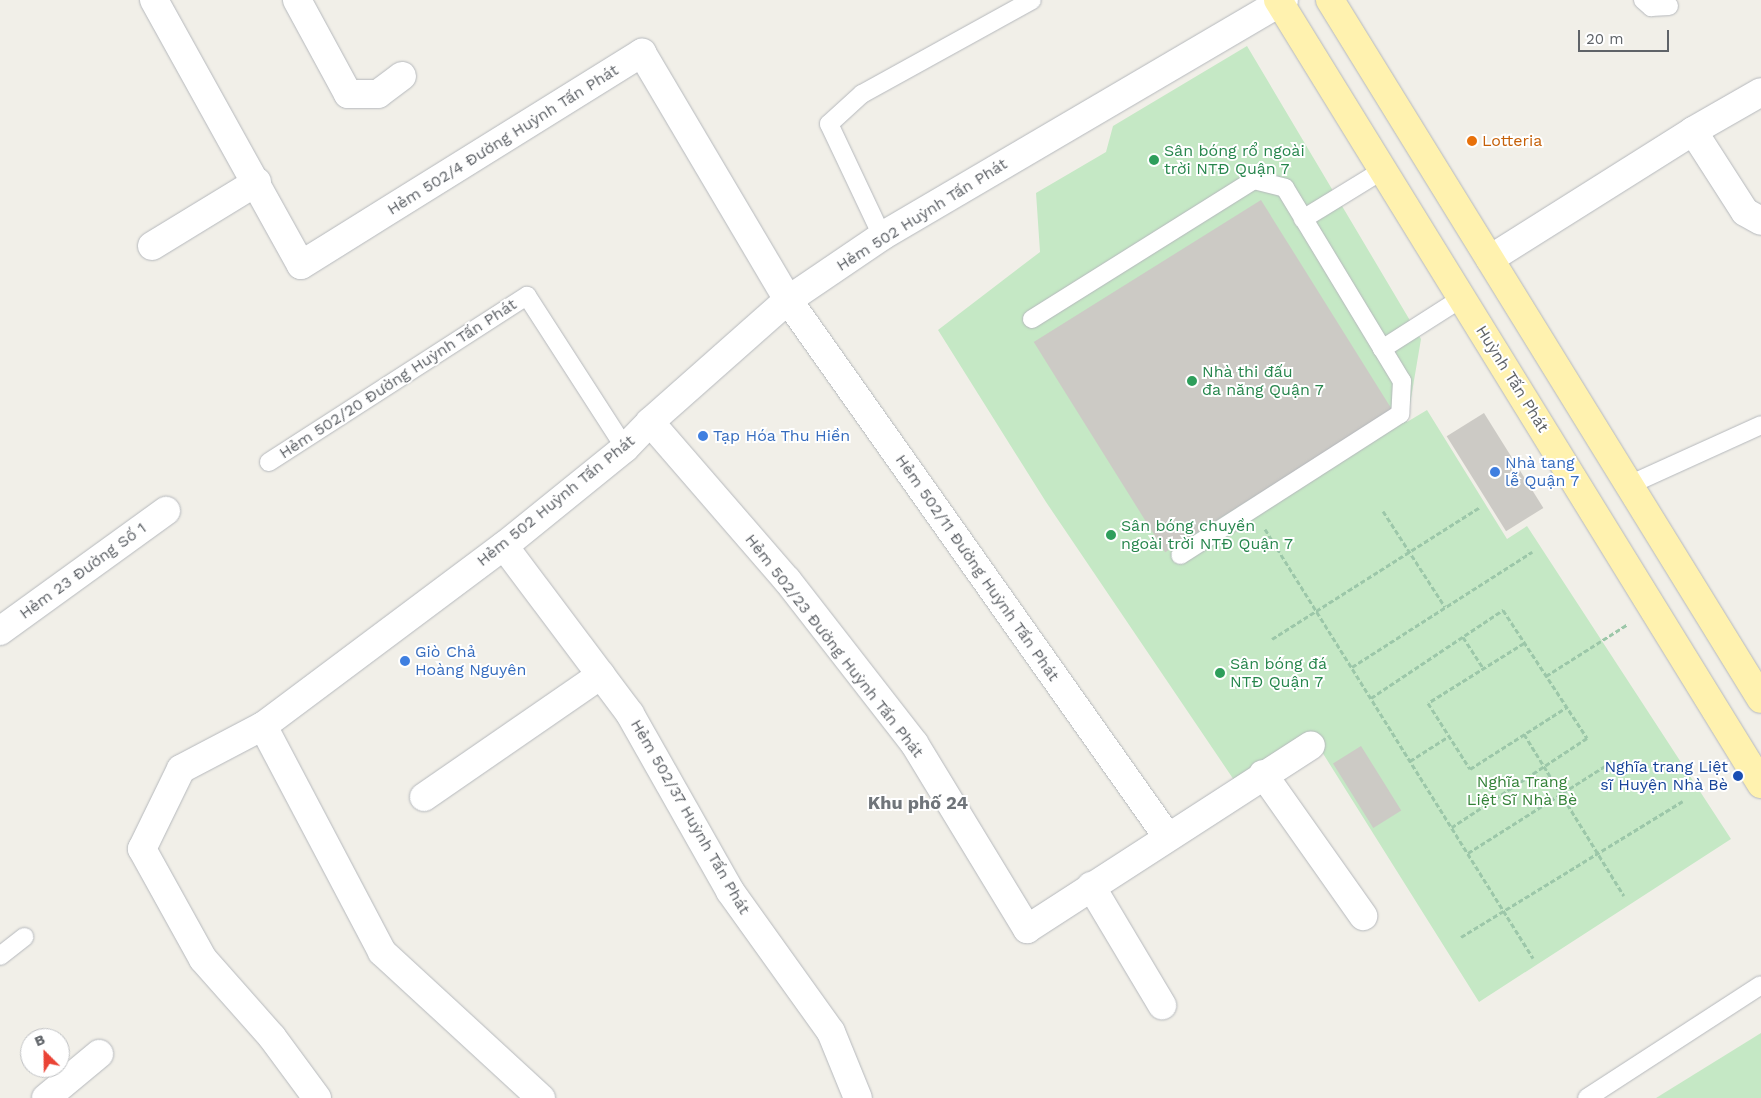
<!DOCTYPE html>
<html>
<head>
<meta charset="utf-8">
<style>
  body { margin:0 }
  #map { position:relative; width:1761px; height:1098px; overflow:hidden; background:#f1efe8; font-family:"Work Sans",sans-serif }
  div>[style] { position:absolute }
  .green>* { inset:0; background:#c5e8c5 }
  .building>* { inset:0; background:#cccac5; transform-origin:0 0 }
  .path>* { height:3px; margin-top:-1.5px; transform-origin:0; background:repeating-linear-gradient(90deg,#9cc7a9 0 5px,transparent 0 7.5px) }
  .roads { filter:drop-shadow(0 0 1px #b5b8bc) drop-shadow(0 0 1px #b5b8bc) }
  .service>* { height:18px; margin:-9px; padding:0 9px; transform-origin:9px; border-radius:9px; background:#fff }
  .minor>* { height:28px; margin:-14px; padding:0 14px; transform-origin:14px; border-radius:14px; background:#fff }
  .primary>* { height:28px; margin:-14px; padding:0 14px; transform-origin:14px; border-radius:14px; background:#fff2af }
  .dots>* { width:14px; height:14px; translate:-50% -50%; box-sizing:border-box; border:2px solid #fff; border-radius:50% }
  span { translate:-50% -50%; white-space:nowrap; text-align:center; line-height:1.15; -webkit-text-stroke:4px #fff; paint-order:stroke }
  .street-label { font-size:16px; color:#5f6368 }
  .food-label { font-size:16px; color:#c56008 }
  .left { translate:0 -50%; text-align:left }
  .leisure-label { font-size:16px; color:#27864d }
  .shop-label { font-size:16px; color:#366cbe }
  .transit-label { font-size:16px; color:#164399 }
  .right { translate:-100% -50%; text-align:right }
  .park-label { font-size:16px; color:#348238 }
  .neighbourhood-label { font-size:18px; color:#70757a; font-weight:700 }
  .north { position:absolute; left:20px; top:1028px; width:50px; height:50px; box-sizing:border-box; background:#fff; border:1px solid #bfc1c3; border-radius:50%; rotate:337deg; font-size:14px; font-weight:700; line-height:20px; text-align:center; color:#5f6368 }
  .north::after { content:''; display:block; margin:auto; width:18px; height:22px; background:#ea4335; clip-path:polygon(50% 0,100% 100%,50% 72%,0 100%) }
  .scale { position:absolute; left:1578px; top:30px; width:91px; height:22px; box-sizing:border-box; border:2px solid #5f6368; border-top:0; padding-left:6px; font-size:15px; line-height:18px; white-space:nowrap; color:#5f6368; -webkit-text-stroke:4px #fff; paint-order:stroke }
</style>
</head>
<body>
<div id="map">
  <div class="green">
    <i style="clip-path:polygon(1247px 46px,1421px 339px,1407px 422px,1427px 410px,1507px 539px,1527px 526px,1731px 839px,1479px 1002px,1312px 736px,1236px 783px,1046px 502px,938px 330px,1040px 252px,1036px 193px,1106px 152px,1113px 126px)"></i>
    <i style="clip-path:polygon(1761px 1033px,1761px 1098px,1656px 1098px)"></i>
  </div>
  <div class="building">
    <i style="left:1261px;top:200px;width:248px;height:268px;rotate:58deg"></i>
    <i style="left:1484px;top:413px;width:112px;height:44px;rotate:58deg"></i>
    <i style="left:1361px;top:746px;width:76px;height:33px;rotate:58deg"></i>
  </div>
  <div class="path">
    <i style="left:1383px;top:511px;width:114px;rotate:57.1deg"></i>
    <i style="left:1265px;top:529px;width:506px;rotate:58.01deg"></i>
    <i style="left:1463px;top:637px;width:37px;rotate:57deg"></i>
    <i style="left:1272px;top:639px;width:246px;rotate:-32.4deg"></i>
    <i style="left:1524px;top:643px;width:113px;rotate:148deg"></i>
    <i style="left:1428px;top:703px;width:78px;rotate:57.5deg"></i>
    <i style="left:1470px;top:769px;width:115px;rotate:-32.6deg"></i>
    <i style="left:1352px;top:667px;width:214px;rotate:-32.6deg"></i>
    <i style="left:1546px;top:676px;width:97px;rotate:-32.4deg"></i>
    <i style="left:1371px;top:698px;width:159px;rotate:-33.7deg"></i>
    <i style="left:1503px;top:610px;width:153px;rotate:56.7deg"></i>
    <i style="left:1587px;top:738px;width:162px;rotate:146.6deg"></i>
    <i style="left:1524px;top:734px;width:190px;rotate:58.3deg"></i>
    <i style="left:1410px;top:761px;width:46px;rotate:-32.7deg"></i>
    <i style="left:1468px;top:853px;width:172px;rotate:-32.4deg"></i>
    <i style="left:1461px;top:937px;width:260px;rotate:-31.5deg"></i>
  </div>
  <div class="roads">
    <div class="service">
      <i style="left:1643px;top:0;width:11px;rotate:41deg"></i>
      <i style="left:1651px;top:7px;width:18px;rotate:-3deg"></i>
      <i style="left:1303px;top:219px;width:94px;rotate:-31.5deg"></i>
      <i style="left:882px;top:236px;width:124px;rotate:-115.3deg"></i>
      <i style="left:829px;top:124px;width:45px;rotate:-42.3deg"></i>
      <i style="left:862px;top:94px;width:194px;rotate:-28.9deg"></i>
      <i style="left:1032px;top:319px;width:262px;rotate:-32.1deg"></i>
      <i style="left:1254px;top:180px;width:32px;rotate:14deg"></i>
      <i style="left:1285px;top:188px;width:226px;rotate:58.8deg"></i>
      <i style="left:1402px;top:381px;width:33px;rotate:93deg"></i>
      <i style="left:1400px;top:414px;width:261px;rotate:147.3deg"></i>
      <i style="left:1382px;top:349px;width:95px;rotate:-32.5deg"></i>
      <i style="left:269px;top:462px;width:307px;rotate:-32.8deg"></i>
      <i style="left:527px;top:296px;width:181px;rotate:57.2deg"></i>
      <i style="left:1629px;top:485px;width:145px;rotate:-24.4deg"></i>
      <i style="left:0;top:956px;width:31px;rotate:-38deg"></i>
      <i style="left:1587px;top:1098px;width:207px;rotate:-33deg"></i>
    </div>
    <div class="minor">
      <i style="left:154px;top:0;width:303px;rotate:61deg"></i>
      <i style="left:301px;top:265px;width:402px;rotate:-31.9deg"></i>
      <i style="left:642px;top:53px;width:287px;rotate:59.4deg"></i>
      <i style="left:788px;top:300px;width:656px;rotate:54.74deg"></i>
      <i style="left:297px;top:0;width:107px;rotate:61.5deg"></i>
      <i style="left:348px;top:94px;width:30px"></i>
      <i style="left:378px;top:94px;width:30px;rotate:-37deg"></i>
      <i style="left:1693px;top:131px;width:96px;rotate:57.3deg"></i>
      <i style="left:1745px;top:212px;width:18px;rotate:29deg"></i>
      <i style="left:152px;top:246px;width:123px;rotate:-31.4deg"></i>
      <i style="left:1490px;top:259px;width:240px;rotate:-32.2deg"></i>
      <i style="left:1693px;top:131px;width:78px;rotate:-29.8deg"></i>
      <i style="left:650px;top:422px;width:209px;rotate:49.1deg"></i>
      <i style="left:787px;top:580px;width:207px;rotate:52.1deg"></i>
      <i style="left:914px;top:743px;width:218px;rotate:58.7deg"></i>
      <i style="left:1027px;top:929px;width:338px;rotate:-32.9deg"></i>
      <i style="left:504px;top:546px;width:210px;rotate:53.1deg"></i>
      <i style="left:630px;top:714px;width:203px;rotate:60.5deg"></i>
      <i style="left:730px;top:891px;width:173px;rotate:54.4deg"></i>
      <i style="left:831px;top:1032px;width:71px;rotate:67.8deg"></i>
      <i style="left:0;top:631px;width:205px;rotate:-35.9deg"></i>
      <i style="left:263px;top:726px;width:255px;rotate:62.2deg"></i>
      <i style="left:382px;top:952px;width:216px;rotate:42.6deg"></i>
      <i style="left:1263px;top:774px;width:174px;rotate:54.8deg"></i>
      <i style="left:424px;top:797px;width:215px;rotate:-34.6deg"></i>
      <i style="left:1091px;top:886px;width:139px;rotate:59.2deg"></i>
      <i style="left:46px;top:1098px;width:69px;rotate:-39.7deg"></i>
      <i style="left:317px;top:1098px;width:76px;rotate:-126.4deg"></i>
      <i style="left:272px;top:1037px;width:104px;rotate:-131.5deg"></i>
      <i style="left:203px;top:959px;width:126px;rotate:-119deg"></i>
      <i style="left:142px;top:849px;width:89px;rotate:-64deg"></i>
      <i style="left:181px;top:769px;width:93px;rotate:-27.7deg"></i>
      <i style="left:263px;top:726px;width:301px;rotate:-36.8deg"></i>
      <i style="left:504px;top:546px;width:156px;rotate:-39deg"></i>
      <i style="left:625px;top:448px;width:36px;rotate:-46deg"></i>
      <i style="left:650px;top:422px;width:184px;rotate:-41.5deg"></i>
      <i style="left:788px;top:300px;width:114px;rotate:-34.2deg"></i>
      <i style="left:882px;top:236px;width:466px;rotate:-30.4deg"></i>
    </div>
    <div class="primary">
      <i style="left:1278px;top:0;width:921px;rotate:58.36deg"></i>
      <i style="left:1330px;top:0;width:821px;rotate:58.34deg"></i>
    </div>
  </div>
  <div class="dots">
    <i style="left:1472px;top:141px;background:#e8710a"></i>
    <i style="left:1154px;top:160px;background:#2e9e5b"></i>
    <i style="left:1192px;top:381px;background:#2e9e5b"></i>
    <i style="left:703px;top:436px;background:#3f7fe0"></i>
    <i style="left:1495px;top:472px;background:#3f7fe0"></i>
    <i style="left:1111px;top:535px;background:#2e9e5b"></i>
    <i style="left:405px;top:661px;background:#3f7fe0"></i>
    <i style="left:1220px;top:673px;background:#2e9e5b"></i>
    <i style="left:1738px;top:776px;background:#1a4fb4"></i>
  </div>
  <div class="street-label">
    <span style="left:503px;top:140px;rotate:-32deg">Hẻm 502/4 Đường Huỳnh Tấn Phát</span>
    <span style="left:922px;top:215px;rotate:-32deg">Hẻm 502 Huỳnh Tấn Phát</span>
    <span style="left:398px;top:379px;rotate:-33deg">Hẻm 502/20 Đường Huỳnh Tấn Phát</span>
    <span style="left:1512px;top:379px;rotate:58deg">Huỳnh Tấn Phát</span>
    <span style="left:556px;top:501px;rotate:-39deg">Hẻm 502 Huỳnh Tấn Phát</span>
    <span style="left:977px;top:568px;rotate:55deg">Hẻm 502/11 Đường Huỳnh Tấn Phát</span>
    <span style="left:83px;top:571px;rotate:-36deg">Hẻm 23 Đường Số 1</span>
    <span style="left:834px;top:646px;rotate:52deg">Hẻm 502/23 Đường Huỳnh Tấn Phát</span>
    <span style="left:690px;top:817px;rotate:60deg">Hẻm 502/37 Huỳnh Tấn Phát</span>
  </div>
  <div class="food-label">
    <span class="left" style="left:1482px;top:141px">Lotteria</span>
  </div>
  <div class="leisure-label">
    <span class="left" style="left:1164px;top:160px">Sân bóng rổ ngoài<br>trời NTĐ Quận 7</span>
    <span class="left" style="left:1202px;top:381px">Nhà thi đấu<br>đa năng Quận 7</span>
    <span class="left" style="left:1121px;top:535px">Sân bóng chuyền<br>ngoài trời NTĐ Quận 7</span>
    <span class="left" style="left:1230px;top:673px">Sân bóng đá<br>NTĐ Quận 7</span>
  </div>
  <div class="shop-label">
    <span class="left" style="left:713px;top:436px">Tạp Hóa Thu Hiền</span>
    <span class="left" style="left:1505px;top:472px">Nhà tang<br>lễ Quận 7</span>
    <span class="left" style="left:415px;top:661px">Giò Chả<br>Hoàng Nguyên</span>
  </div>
  <div class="transit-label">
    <span class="right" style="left:1728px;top:776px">Nghĩa trang Liệt<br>sĩ Huyện Nhà Bè</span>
  </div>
  <div class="park-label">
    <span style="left:1522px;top:791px">Nghĩa Trang<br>Liệt Sĩ Nhà Bè</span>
  </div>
  <div class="neighbourhood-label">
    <span style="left:918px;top:803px">Khu phố 24</span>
  </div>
  <div class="north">B</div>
  <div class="scale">20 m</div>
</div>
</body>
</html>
